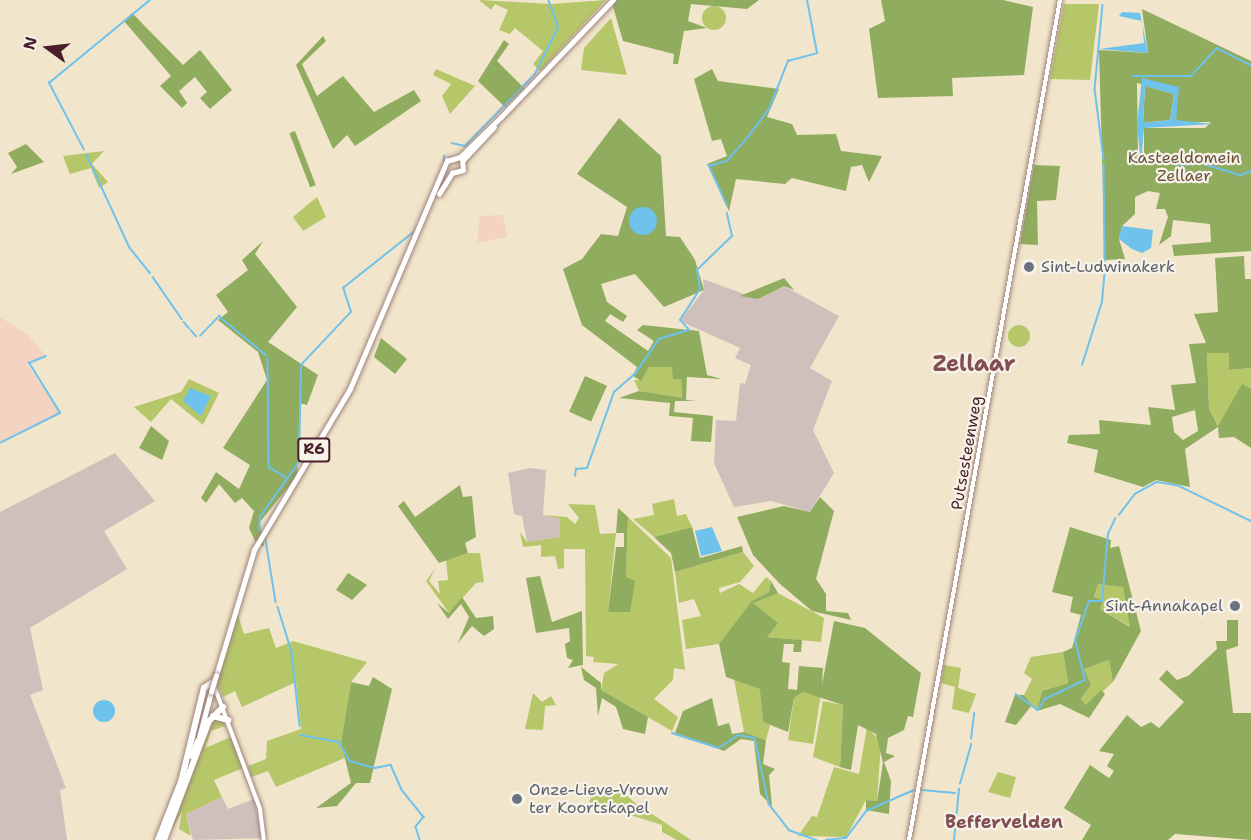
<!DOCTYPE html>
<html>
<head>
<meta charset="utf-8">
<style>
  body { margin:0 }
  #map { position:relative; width:1251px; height:840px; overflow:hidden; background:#f1e5cb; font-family:"Shantell Sans",sans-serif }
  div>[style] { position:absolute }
  .built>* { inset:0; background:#f4d3c0 }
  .industrial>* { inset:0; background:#d0c0bc }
  .green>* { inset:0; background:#b6c76a }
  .round { border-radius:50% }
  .forest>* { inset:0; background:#90ac5e; transform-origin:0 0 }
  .water>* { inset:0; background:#6ec2eb }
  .stream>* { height:1.5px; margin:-0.75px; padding:0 0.75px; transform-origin:0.75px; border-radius:0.75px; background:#6ec2eb }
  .roads { filter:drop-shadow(0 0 2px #9e827b) drop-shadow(0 0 2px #9e827b) }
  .secondary>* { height:4px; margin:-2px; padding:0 2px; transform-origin:2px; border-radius:2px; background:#fff }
  .primary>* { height:4.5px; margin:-2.25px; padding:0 2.25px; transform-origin:2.25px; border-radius:2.25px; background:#fff }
  .highway>* { height:6px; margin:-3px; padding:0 3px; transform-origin:3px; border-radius:3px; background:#fff }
  .bridges { filter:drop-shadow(0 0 2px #9e827b) drop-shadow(0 0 2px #9e827b) }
  .primary-bridge>* { height:4.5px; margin:-2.25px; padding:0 2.25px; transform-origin:2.25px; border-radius:2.25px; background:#fff }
  .dots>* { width:16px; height:16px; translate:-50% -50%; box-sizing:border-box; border:3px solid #f7f3e8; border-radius:50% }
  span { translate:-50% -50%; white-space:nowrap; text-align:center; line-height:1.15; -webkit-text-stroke:4.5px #f7f3e8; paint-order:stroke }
  .shield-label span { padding:2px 4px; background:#f7f3e8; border:2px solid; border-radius:4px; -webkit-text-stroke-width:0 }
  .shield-label { font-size:15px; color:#4a1f2b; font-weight:700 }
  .park-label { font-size:16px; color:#6a513e }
  .worship-label { font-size:16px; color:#5b616d }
  .left { translate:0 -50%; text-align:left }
  .right { translate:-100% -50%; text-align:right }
  .street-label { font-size:16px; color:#4a1f2b }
  .neighbourhood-label { font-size:18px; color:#824e54; font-weight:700 }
  .district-label { font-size:22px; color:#824e54; font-weight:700 }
  .north { position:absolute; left:18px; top:18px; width:60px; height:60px; -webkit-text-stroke:4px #f7f3e8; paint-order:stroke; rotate:285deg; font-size:16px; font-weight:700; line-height:24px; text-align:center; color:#4a1f2b }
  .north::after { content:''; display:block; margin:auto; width:21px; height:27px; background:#4a1f2b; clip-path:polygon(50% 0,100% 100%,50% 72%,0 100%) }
</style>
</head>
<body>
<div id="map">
  <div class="built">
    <i style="clip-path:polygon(503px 215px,507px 237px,477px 243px,480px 216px)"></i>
    <i style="clip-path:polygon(0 317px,28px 335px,46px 356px,27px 364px,60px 414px,0 443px)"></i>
  </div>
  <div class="industrial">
    <i style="clip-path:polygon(703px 279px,758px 299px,784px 286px,839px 316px,810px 368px,832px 381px,813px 430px,834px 473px,810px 512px,771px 501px,734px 507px,714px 463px,716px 420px,736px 421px,740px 383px,745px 384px,751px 365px,735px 358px,740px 348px,680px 321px,704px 290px)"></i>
    <i style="clip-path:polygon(115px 453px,155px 501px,104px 531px,127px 569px,30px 628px,43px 690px,30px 695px,66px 788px,60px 790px,67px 840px,0 840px,0 512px)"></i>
    <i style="clip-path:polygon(530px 468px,546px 470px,543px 515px,560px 519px,560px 537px,527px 542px,522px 516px,514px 514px,508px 473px)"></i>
    <i style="clip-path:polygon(222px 797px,228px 809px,254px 799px,262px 838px,193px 840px,186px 814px)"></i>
  </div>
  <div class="green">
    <i style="clip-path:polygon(479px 0,551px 4px,606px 0,540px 71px,533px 64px,543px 51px,515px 28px,510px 34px,499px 30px,508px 10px,495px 4px,491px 10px)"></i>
    <i style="clip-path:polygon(1064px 4px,1099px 4px,1090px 80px,1050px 79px)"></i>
    <i class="round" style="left:702px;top:6px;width:24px;height:24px"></i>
    <i style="clip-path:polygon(611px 18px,627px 75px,581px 70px,584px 48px)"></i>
    <i style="clip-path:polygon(436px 69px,475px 86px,450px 114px,442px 96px,451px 84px,433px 75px)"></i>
    <i style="clip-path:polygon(104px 151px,92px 164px,108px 182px,99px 188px,91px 168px,70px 174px,63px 156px)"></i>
    <i style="clip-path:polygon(317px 197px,326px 217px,303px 231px,293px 217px)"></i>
    <i class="round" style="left:1008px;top:325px;width:22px;height:22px"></i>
    <i style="clip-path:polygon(1207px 352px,1229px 353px,1230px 370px,1251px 368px,1251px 389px,1242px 385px,1219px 427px,1209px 409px)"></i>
    <i style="clip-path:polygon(649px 367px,673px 367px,681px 378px,682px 399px,639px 391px,634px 380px,641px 380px)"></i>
    <i style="clip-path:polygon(189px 379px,219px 393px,203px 425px,171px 399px,151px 422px,134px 407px,181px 392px)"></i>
    <i style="clip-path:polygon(674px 499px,677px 516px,686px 514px,692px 527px,654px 537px,633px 519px,654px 515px,652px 504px)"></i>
    <i style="clip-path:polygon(568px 504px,595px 505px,600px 534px,616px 533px,608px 612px,626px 577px,628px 517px,671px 558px,685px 670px,674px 668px,673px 680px,654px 699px,678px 717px,672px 731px,601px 690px,604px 673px,618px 664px,593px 662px,594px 657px,586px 656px,585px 549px,564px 549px,564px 568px,558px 569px,555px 556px,541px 557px,541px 545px,523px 547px,520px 532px,527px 542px,560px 537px,560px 519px,543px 515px,567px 517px,575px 524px,579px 518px)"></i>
    <i style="clip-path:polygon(743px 552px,754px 566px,740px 582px,719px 588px,720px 593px,739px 584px,753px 593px,766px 577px,771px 581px,769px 592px,752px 602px,778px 593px,824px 618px,821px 642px,767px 637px,753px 603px,719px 644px,686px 649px,682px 620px,701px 616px,694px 599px,679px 603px,675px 572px)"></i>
    <i style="clip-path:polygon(468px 553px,480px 553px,484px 582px,476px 583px,449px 613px,426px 581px,435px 569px,429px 581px,440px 594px,438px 581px,448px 580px,446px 560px)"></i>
    <i style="clip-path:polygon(1098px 584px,1123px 586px,1131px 627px,1100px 609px,1094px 598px)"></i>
    <i style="clip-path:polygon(236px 609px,244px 634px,269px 628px,276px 648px,293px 641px,367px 662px,351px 682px,341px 742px,347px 757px,276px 787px,268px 771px,251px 777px,248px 766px,266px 759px,267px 741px,301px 729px,296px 682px,242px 707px,235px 691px,223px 697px,217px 680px)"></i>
    <i style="clip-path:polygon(1063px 652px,1068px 683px,1042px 691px,1037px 711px,1024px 695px,1032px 679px,1024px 673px,1031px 657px)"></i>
    <i style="clip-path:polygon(1109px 660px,1113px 682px,1087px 706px,1081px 699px,1091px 685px,1084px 669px)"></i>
    <i style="clip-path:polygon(944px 665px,961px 668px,958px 688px,976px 694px,969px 713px,952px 709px,955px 687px,941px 683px)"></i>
    <i style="clip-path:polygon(734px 679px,761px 689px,763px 722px,770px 725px,766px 740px,744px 732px)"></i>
    <i style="clip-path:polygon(803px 692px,821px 694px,813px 744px,788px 740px,794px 698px)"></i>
    <i style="clip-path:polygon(533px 693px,542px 702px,551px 696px,556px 705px,545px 706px,543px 730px,525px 729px)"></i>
    <i style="clip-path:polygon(823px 701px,843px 705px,840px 767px,813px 757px)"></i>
    <i style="clip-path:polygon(213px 718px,222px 719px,225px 726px,211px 731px,205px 748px,231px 737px,243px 768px,214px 780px,222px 797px,186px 814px,191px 836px,179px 829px,182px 812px,166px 840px)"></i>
    <i style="clip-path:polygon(867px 727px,881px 742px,877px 801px,866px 800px,846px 837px,798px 836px,812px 816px,817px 817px,834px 767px,859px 774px)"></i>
    <i style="clip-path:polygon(998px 772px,1016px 777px,1010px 798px,988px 792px)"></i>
    <i style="clip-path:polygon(618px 788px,634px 802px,691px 840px,677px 840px,662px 832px,662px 825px,589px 802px,594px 791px,610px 794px)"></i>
  </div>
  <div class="forest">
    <i style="clip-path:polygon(611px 0,759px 0,747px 9px,691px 4px,688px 21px,707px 28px,684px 31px,678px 64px,673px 64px,674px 54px,623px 41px)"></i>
    <i style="clip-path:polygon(881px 0,1003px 0,1033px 7px,1024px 75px,952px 78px,953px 96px,878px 98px,869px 29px,885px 21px)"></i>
    <i style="clip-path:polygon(evenodd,1142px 9px,1251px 61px,1251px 251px,1174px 256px,1172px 245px,1211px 242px,1210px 224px,1173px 220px,1171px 236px,1159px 245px,1168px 217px,1165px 209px,1156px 209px,1160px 193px,1148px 191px,1135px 197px,1135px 214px,1122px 226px,1119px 239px,1125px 259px,1105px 260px,1099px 50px,1148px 53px,1142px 9px,1137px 83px,1178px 93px,1174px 118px,1180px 122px,1211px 122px,1205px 128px,1144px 128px,1144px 153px,1138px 154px,1137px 83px)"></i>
    <i style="clip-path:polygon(132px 13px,183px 65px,200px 50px,232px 90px,210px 109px,200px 98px,207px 92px,195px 77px,179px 91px,187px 103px,182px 108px,160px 86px,171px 76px,124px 21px)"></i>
    <i style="clip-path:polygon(323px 36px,326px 41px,302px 64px,317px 96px,343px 76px,374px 112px,414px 90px,421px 101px,355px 146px,347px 135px,333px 149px,296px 65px)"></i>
    <i style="clip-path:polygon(504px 40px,509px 44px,497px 61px,524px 88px,505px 107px,478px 81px)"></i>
    <i style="clip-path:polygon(712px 69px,718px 81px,779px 89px,767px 117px,792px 124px,797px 135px,836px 134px,841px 151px,882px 156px,869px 182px,862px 165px,851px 167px,846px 191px,792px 178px,785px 184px,736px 179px,729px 211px,707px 164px,727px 156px,721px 139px,712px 141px,694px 79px)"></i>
    <i style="clip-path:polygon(1145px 86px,1174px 94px,1170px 120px,1143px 123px)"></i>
    <i style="clip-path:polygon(619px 118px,661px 156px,666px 236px,680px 237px,695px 260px,704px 290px,664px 307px,635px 274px,601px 284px,607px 302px,627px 316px,623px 322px,610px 314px,605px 321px,648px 351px,654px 341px,637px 330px,643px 325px,699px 331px,707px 375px,722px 379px,687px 377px,686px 400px,697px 401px,675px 401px,674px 412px,713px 416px,711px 442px,691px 441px,693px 418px,669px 416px,670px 403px,619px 398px,639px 391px,682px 398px,681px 379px,673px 379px,672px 367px,649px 367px,641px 381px,633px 376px,637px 367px,582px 325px,563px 269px,582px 259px,601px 234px,618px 236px,627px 207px,577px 174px)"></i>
    <i style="left:295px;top:131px;width:58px;height:6px;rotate:69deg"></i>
    <i style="clip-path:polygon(26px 144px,44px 162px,11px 174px,17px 167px,8px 153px)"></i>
    <i style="clip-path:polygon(1034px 165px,1060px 166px,1056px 200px,1037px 201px,1038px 245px,1020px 244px)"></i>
    <i style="clip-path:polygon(263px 241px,255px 254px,297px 307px,268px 342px,318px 375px,307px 405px,300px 403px,297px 476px,260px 522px,264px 546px,257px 545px,249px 528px,254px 511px,242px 498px,235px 503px,219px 484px,206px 503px,201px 498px,216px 472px,239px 489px,250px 465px,223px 448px,267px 380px,258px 352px,218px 320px,228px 312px,216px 295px,248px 270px,242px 260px)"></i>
    <i style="clip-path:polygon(evenodd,1244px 256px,1245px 279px,1251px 279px,1251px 368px,1229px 370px,1229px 353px,1207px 353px,1209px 409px,1218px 426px,1242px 384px,1251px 389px,1251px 448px,1234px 437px,1219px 438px,1218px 427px,1185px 449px,1190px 487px,1156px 480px,1143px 487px,1094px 472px,1098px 450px,1067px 443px,1069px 435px,1100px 434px,1099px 420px,1151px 425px,1148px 407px,1175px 410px,1171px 385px,1196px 383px,1189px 344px,1206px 343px,1194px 314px,1218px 312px,1215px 258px,1244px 256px,1195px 410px,1198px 431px,1183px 440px,1174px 432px,1172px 417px,1195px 410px)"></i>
    <i style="clip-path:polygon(784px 278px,794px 290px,784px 286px,758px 299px,740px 296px)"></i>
    <i style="clip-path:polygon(381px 338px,407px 359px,395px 374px,374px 357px)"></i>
    <i style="left:585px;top:376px;width:24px;height:39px;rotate:24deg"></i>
    <i style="clip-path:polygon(151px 426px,169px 441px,162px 460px,139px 448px)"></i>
    <i style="clip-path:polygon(460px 485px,463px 497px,472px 496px,476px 537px,465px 543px,468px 553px,439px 563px,398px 506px,404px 501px,415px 517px)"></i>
    <i style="clip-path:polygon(820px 497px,834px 511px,816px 579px,826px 594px,826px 611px,848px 613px,851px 620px,812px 611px,780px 584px,753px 555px,737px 517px,784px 506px,810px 512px)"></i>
    <i style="clip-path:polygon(618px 508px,628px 517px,626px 577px,635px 581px,630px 612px,608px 612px,616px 547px,624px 547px,624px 533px,616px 533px)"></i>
    <i style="clip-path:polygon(692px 527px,700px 558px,742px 546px,743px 552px,675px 572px,671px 553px,654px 537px)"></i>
    <i style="clip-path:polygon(evenodd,1070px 527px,1111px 540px,1110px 548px,1119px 546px,1141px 631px,1113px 682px,1109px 660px,1084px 669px,1091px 685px,1081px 699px,1086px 705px,1101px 690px,1105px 694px,1089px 718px,1060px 704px,1037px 711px,1042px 691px,1068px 683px,1063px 652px,1072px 648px,1081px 615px,1070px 612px,1073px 597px,1052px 592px,1070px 527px,1098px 584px,1123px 587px,1130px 627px,1100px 609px,1103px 601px,1094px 597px,1098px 584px)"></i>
    <i style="clip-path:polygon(348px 573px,367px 585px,352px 600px,336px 590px)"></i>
    <i style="clip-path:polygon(540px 576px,552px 622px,582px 611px,583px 665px,568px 668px,573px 660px,567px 658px,565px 644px,570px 641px,569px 628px,536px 633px,526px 578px)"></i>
    <i style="clip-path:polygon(771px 581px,778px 593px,753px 603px,778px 623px,767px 637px,802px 640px,801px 652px,793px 652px,794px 644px,784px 644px,782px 662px,790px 663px,788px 689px,797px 690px,799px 666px,823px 668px,822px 685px,834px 621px,865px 628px,921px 673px,913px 717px,908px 716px,904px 730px,888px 738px,886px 753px,895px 756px,884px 762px,891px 781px,889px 814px,866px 810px,866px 800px,877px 801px,883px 763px,876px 734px,858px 725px,851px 770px,840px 767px,843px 705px,803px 692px,794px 698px,788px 732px,763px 722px,760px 689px,726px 677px,719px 644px,752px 601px,769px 592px)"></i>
    <i style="clip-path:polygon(462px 597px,476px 618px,493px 616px,494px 629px,484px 636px,472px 626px,458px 643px,469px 617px,461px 604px,448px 619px,437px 603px,449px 613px)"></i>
    <i style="clip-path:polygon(1227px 620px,1238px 620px,1238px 646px,1226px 650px,1233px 713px,1251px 713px,1251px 840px,1175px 834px,1168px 840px,1082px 840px,1091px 825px,1064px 808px,1090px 765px,1109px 778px,1114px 771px,1107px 766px,1114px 754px,1099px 751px,1127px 715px,1141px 727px,1151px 722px,1159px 728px,1184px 702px,1159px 679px,1167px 670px,1177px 680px,1188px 676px,1217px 649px,1216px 641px,1227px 641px)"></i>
    <i style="clip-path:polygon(581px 667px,601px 683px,601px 690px,648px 717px,645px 734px,623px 729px,616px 707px,602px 698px,598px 716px,596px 688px,584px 680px)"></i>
    <i style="clip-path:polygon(373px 677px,392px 689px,370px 783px,356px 783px,337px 806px,316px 808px,351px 783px,341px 742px,351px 682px,369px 686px)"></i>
    <i style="clip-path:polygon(1015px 695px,1024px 695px,1032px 705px,1016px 725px,1005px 722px)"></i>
    <i style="clip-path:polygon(712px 698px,718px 726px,729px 723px,732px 734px,744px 732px,766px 740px,763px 764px,775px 769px,769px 775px,772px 806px,760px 794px,754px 741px,741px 739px,724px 751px,675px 733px,683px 711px)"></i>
  </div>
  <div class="water">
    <i style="clip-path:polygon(1122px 12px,1140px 13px,1148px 53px,1099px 49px,1144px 43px,1142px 21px,1119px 16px)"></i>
    <i style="clip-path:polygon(evenodd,1142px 78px,1179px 87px,1176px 120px,1213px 124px,1144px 128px,1141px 165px,1137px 124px,1142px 78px,1145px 86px,1174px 94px,1170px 120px,1143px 123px,1145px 86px)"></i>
    <i class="round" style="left:629px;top:207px;width:28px;height:28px"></i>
    <i style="clip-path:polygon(1122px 226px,1153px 230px,1151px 248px,1142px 253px,1132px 249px,1119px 239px)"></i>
    <i style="clip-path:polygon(190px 388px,211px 396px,201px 416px,183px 401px)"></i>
    <i style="clip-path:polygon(712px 527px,722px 551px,701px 556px,695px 531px)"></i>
    <i class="round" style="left:93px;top:700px;width:22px;height:22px"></i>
  </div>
  <div class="stream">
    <i style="left:1103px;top:5px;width:84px;rotate:95.4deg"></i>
    <i style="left:1095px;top:89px;width:71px;rotate:82.7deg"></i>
    <i style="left:1133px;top:76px;width:58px"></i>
    <i style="left:1191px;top:76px;width:38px;rotate:-47deg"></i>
    <i style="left:1217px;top:48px;width:38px;rotate:27deg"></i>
    <i style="left:452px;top:143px;width:13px;rotate:13deg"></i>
    <i style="left:465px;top:146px;width:100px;rotate:-45.8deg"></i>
    <i style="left:535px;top:74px;width:52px;rotate:-63.9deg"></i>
    <i style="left:558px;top:27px;width:29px;rotate:-110deg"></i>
    <i style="left:84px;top:150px;width:76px;rotate:-117.6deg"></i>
    <i style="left:49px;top:83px;width:131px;rotate:-39.4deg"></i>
    <i style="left:87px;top:155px;width:102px;rotate:65.2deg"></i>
    <i style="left:130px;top:248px;width:32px;rotate:51deg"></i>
    <i style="left:444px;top:163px;width:7px;rotate:-90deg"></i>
    <i style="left:1104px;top:164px;width:97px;rotate:89.4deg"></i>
    <i style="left:1204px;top:164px;width:39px;rotate:17deg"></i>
    <i style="left:1241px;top:175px;width:11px;rotate:-22deg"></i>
    <i style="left:1178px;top:165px;width:17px;rotate:-3deg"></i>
    <i style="left:727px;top:206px;width:44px;rotate:-114.2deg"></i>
    <i style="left:709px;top:166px;width:19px;rotate:-16deg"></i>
    <i style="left:727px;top:161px;width:32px;rotate:-49deg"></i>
    <i style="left:748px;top:137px;width:35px;rotate:-53deg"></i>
    <i style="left:769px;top:109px;width:52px;rotate:-68.4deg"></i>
    <i style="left:788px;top:61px;width:30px;rotate:-15deg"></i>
    <i style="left:817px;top:53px;width:54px;rotate:-100.7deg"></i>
    <i style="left:153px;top:277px;width:51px;rotate:55.4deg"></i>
    <i style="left:184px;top:322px;width:8px;rotate:50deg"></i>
    <i style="left:191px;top:330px;width:8px;rotate:50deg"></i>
    <i style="left:200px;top:336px;width:28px;rotate:-46deg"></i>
    <i style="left:219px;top:316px;width:61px;rotate:39.7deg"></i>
    <i style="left:268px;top:358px;width:109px;rotate:89.5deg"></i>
    <i style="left:269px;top:467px;width:21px;rotate:31deg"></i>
    <i style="left:1082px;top:365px;width:66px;rotate:-72.4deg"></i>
    <i style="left:1102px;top:302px;width:37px;rotate:-85deg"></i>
    <i style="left:0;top:443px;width:67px;rotate:-26.6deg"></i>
    <i style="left:60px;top:413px;width:59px;rotate:-121.8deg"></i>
    <i style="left:29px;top:363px;width:18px;rotate:-22deg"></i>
    <i style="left:575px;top:476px;width:7px;rotate:-82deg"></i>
    <i style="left:576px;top:469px;width:11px;rotate:-5deg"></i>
    <i style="left:587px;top:468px;width:81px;rotate:-70.4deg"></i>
    <i style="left:614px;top:392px;width:28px;rotate:-41deg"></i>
    <i style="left:635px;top:374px;width:42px;rotate:-55.6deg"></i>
    <i style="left:659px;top:339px;width:31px;rotate:-17deg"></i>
    <i style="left:689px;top:330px;width:13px;rotate:-132deg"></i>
    <i style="left:680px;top:320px;width:37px;rotate:-57deg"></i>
    <i style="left:700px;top:289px;width:19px;rotate:-99deg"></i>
    <i style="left:697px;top:270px;width:49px;rotate:-44.2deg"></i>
    <i style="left:732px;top:236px;width:23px;rotate:-103deg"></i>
    <i style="left:1119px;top:515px;width:26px;rotate:-53deg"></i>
    <i style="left:1135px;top:494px;width:25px;rotate:-29deg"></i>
    <i style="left:1157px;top:482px;width:20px;rotate:9deg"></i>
    <i style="left:1177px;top:485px;width:82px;rotate:25.9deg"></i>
    <i style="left:259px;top:531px;width:14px;rotate:-86deg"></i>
    <i style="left:260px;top:517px;width:67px;rotate:-54.7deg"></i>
    <i style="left:299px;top:462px;width:97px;rotate:-88.8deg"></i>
    <i style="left:301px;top:365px;width:73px;rotate:-46.7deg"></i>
    <i style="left:351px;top:312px;width:25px;rotate:-108deg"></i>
    <i style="left:343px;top:288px;width:92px;rotate:-38.4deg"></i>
    <i style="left:265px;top:534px;width:69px;rotate:80.8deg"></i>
    <i style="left:278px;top:607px;width:47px;rotate:72.7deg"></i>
    <i style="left:292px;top:652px;width:74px;rotate:83.8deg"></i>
    <i style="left:1016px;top:694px;width:27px;rotate:36deg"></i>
    <i style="left:1038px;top:710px;width:13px;rotate:-58deg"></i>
    <i style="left:1045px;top:699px;width:44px;rotate:-25.4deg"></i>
    <i style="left:1085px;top:680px;width:40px;rotate:-104.4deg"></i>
    <i style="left:1075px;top:641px;width:42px;rotate:-70.7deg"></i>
    <i style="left:1089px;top:601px;width:13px"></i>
    <i style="left:1102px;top:601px;width:67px;rotate:-84.9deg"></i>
    <i style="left:1108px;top:534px;width:17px;rotate:-65deg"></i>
    <i style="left:672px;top:733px;width:49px;rotate:17.7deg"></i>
    <i style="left:719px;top:748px;width:23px;rotate:-34deg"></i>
    <i style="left:738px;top:735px;width:17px;rotate:10deg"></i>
    <i style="left:755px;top:738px;width:67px;rotate:78deg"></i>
    <i style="left:769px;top:804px;width:33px;rotate:52deg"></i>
    <i style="left:789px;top:830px;width:29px;rotate:20deg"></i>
    <i style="left:300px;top:735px;width:40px;rotate:10deg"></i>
    <i style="left:339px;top:742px;width:22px;rotate:60deg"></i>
    <i style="left:350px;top:761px;width:26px;rotate:16deg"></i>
    <i style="left:375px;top:768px;width:16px;rotate:-11deg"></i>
    <i style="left:391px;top:765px;width:27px;rotate:66deg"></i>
    <i style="left:402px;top:790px;width:35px;rotate:51deg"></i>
    <i style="left:424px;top:817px;width:13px;rotate:129deg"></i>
    <i style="left:416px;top:827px;width:14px;rotate:73deg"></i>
    <i style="left:971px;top:739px;width:26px;rotate:-83deg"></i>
    <i style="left:960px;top:784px;width:41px;rotate:-74.2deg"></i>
    <i style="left:922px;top:790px;width:33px;rotate:5deg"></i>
    <i style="left:826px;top:840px;width:20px;rotate:-6deg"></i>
    <i style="left:846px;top:838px;width:34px;rotate:-53deg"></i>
    <i style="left:866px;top:811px;width:52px;rotate:-23.6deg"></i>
    <i style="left:954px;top:840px;width:51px;rotate:-84.4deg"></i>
  </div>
  <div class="roads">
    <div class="secondary">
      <i style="left:213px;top:683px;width:134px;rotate:69.5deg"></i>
      <i style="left:260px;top:809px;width:31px;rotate:83deg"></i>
      <i style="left:909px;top:840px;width:853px;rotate:-79.81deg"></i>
    </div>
    <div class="primary">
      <i style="left:463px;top:160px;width:45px;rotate:-46.8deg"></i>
      <i style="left:452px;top:173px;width:11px;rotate:-15deg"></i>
      <i style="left:463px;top:170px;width:11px;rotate:-95deg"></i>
      <i style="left:439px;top:194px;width:25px;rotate:-58deg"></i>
      <i style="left:216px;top:676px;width:132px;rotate:-73.2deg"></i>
      <i style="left:254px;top:550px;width:187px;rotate:-59.2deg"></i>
      <i style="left:350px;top:389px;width:248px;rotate:-67deg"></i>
      <i style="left:447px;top:161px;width:14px;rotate:-17deg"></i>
      <i style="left:460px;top:157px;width:57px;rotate:-44.3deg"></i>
      <i style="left:501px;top:117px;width:162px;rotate:-46.3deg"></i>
      <i style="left:198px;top:741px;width:51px;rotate:-75.1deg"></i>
    </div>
    <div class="highway">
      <i style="left:213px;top:716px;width:16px;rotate:15deg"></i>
      <i style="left:192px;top:756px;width:16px;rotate:-68deg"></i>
      <i style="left:181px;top:782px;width:97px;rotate:-76.3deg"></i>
      <i style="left:204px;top:688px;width:11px;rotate:-34deg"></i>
      <i style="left:158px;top:840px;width:66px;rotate:-68.5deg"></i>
      <i style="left:164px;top:840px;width:127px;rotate:-69.3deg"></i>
      <i style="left:209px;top:721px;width:20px;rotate:-45deg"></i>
    </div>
  </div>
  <div class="bridges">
    <div class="primary-bridge">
      <i style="left:211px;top:692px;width:17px;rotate:-73deg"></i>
    </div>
  </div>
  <div class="dots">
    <i style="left:1029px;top:267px;background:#6b7280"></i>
    <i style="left:1235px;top:606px;background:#6b7280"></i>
    <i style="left:517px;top:799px;background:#6b7280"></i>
  </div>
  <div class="shield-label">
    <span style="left:314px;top:450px">R6</span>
  </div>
  <div class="park-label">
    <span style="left:1184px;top:167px">Kasteeldomein<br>Zellaer</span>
  </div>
  <div class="worship-label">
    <span class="left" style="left:1041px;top:267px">Sint-Ludwinakerk</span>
    <span class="right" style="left:1223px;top:606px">Sint-Annakapel</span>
    <span class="left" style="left:529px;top:799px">Onze-Lieve-Vrouw<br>ter Koortskapel</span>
  </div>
  <div class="street-label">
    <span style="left:967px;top:453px;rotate:-80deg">Putsesteenweg</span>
  </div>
  <div class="neighbourhood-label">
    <span style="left:1004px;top:822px">Beffervelden</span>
  </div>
  <div class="district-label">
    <span style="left:974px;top:364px">Zellaar</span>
  </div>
  <div class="north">N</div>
</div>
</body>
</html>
